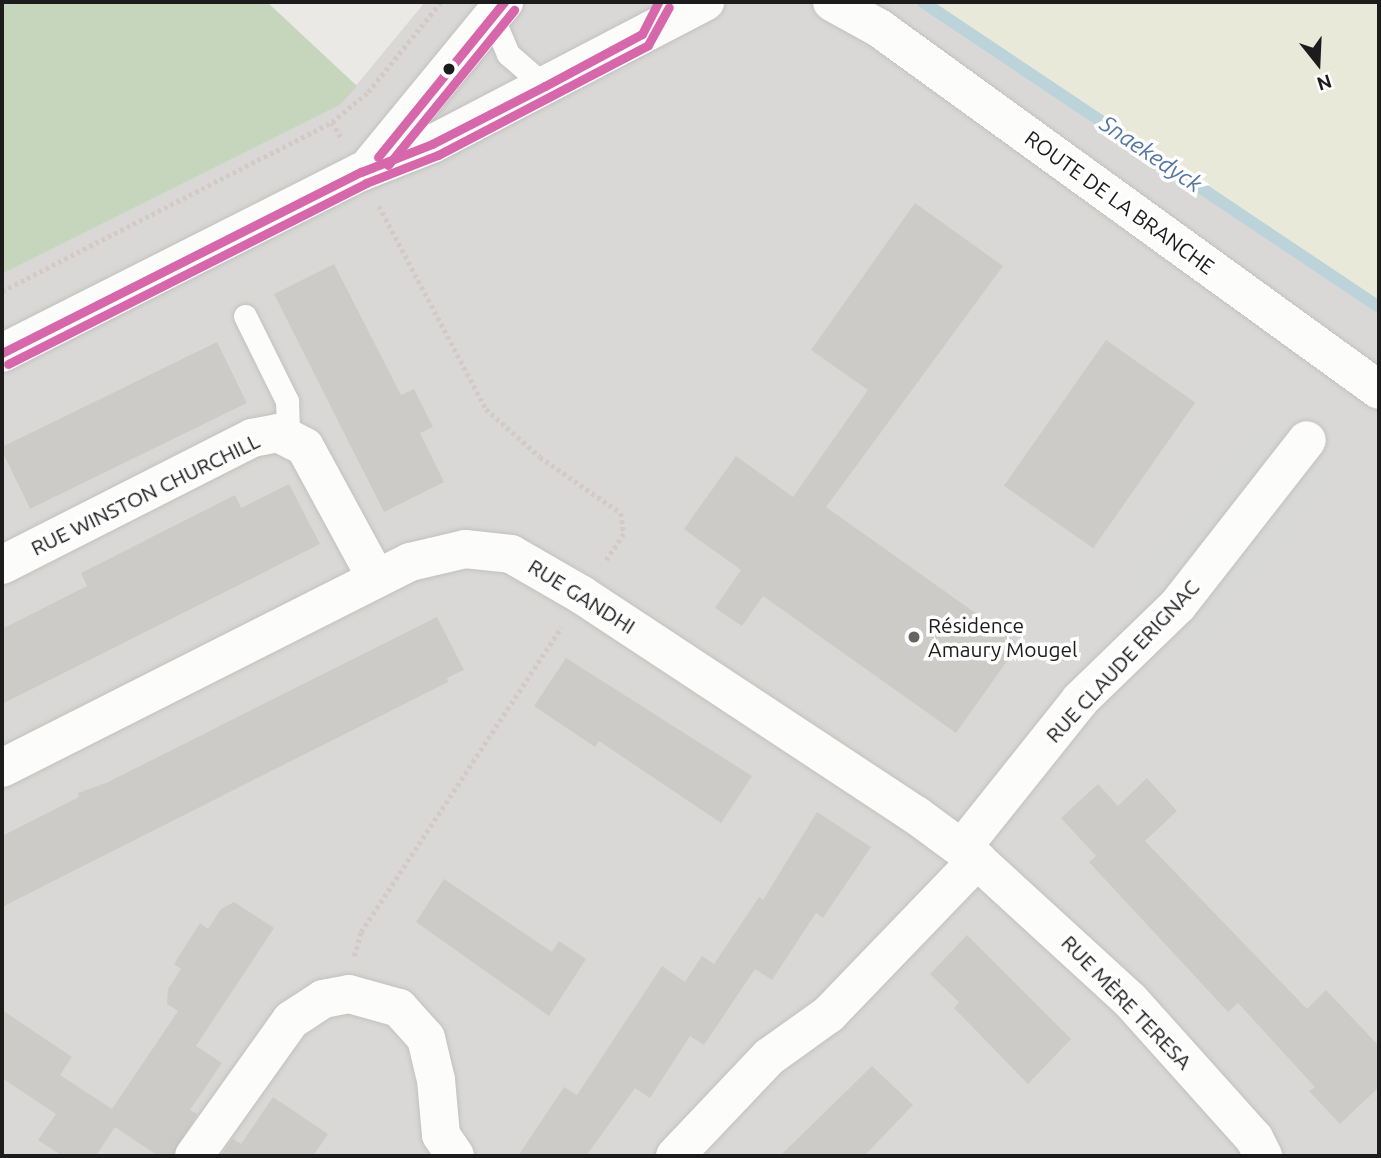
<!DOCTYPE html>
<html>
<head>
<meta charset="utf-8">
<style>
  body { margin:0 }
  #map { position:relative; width:1381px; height:1158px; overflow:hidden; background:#eae9e5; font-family:Ubuntu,sans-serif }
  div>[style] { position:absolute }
  .residential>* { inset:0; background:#d9d8d6 }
  .religious>* { inset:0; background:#d8d8d6; transform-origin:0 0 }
  .farmland>* { inset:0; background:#e8e9d9 }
  .forest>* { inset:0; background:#c5d6bd }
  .stream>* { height:12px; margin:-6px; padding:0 6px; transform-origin:6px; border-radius:6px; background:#bcd3da }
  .building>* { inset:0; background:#cdcbc8; transform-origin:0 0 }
  .path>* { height:4.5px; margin-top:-2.25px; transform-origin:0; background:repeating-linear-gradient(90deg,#d3c9c7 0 3.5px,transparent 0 7px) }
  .roads { filter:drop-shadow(0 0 2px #c1c1bf) drop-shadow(0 0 2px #c1c1bf) }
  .service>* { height:23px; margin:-11.5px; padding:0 11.5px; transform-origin:11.5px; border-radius:11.5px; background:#fcfcfb }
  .minor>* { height:38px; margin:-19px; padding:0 19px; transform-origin:19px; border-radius:19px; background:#fcfcfb }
  .bus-1>* { height:9px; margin:-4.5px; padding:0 4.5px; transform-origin:4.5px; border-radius:4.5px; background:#d767ab }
  .bus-2>* { height:9px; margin:-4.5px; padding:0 4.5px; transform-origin:4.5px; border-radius:4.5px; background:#d767ab }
  .dots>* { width:19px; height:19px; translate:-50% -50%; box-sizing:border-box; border:4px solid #fff; border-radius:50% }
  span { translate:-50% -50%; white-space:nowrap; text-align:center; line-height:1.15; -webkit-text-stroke:7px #fff; paint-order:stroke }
  .street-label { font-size:21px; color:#1c1c1c }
  .poi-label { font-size:21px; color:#1c1c1c }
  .left { translate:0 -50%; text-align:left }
  .water-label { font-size:23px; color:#5577a0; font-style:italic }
  .frame { position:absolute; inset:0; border:4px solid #1c1c1c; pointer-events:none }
  .north { position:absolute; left:1283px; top:28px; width:70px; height:70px; -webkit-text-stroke:5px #fff; paint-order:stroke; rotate:162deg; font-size:19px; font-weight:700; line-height:28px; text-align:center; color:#1c1c1c }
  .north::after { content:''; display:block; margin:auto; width:24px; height:32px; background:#1c1c1c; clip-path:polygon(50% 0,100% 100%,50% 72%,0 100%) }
</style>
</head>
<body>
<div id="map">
  <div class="residential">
    <i style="clip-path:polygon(425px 2px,917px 2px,1379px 309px,1379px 1156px,2px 1156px,2px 274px,340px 105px)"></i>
  </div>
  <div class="religious">
    <i style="left:1259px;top:415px;width:102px;height:219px;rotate:38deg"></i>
  </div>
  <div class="farmland">
    <i style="clip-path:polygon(917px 2px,1379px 2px,1379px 309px)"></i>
  </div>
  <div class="forest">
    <i style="clip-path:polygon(2px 2px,267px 2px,357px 86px,340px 105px,2px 274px)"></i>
  </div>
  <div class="stream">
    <i style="left:923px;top:2px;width:549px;rotate:33.78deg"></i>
  </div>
  <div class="building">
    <i style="clip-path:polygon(915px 203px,1003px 266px,826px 507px,1019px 644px,956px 733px,763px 596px,742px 626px,715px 608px,741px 570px,684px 529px,736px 456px,793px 497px,868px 390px,811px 350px)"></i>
    <i style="clip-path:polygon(334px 264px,401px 395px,414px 389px,433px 427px,420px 433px,444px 482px,384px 512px,274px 294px)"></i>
    <i style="left:1106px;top:340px;width:109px;height:178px;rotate:35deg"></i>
    <i style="left:217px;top:342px;width:68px;height:241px;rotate:64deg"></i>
    <i style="clip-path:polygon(289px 484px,320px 544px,2px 704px,2px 629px,87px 586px,81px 573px,235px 495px,241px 508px)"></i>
    <i style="clip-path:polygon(437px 617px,464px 670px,447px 678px,448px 682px,2px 907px,2px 836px,79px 797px,78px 793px,106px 783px)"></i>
    <i style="clip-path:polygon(566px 658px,752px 776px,721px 823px,599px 741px,595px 747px,534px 706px)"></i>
    <i style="clip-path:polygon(1147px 778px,1177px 811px,1145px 841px,1307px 1009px,1326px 990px,1379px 1046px,1379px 1087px,1340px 1124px,1309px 1091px,1315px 1087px,1238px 1003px,1228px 1012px,1089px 862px,1096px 856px,1061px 818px,1098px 784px,1118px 806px)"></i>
    <i style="clip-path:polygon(817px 812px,871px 847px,823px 918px,816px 913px,772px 980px,755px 969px,704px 1045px,690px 1036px,650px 1098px,635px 1088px,586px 1156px,518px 1156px,564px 1087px,577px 1095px,662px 966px,685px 982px,702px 956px,714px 964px,759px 897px,763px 900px)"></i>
    <i style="clip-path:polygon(444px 879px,552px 952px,559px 941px,586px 959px,549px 1016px,416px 922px)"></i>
    <i style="clip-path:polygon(234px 902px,274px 928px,196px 1046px,222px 1063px,190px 1110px,197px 1114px,173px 1156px,158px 1156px,115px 1127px,96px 1156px,62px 1156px,38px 1140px,56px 1114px,2px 1078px,2px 1010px,72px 1057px,60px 1075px,112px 1109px,178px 1011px,167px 1004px,168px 989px,181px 969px,174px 964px,200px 923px,208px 929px,221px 909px)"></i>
    <i style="clip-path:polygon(967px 935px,1071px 1039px,1028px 1084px,954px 1008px,959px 1002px,930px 974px)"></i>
    <i style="clip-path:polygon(872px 1066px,913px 1105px,864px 1156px,780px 1156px)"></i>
    <i style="clip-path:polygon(273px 1097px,328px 1134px,313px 1156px,221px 1156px,233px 1139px,241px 1144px)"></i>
  </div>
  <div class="path">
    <i style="left:332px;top:122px;width:17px;rotate:59deg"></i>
    <i style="left:379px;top:206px;width:229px;rotate:62.2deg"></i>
    <i style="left:486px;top:409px;width:72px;rotate:41.6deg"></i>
    <i style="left:540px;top:457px;width:98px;rotate:34.7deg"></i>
    <i style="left:621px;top:513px;width:21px;rotate:82deg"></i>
    <i style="left:624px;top:534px;width:34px;rotate:124deg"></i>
    <i style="left:2px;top:291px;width:371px;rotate:-27.1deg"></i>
    <i style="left:332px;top:122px;width:47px;rotate:-39.8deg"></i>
    <i style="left:368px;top:92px;width:116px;rotate:-51deg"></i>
    <i style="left:354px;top:956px;width:25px;rotate:-74deg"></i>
    <i style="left:361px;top:932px;width:365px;rotate:-56.7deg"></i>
  </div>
  <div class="roads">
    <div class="service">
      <i style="left:492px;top:16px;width:41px;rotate:67.2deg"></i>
      <i style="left:508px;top:54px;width:49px;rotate:40.9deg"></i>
      <i style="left:245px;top:316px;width:95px;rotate:63.7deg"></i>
      <i style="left:287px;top:401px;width:34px;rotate:88deg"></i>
    </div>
    <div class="minor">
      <i style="left:832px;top:2px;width:54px;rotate:29deg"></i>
      <i style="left:879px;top:28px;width:617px;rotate:35.9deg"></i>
      <i style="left:371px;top:164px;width:210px;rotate:-50.6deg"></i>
      <i style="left:2px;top:353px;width:402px;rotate:-26.8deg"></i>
      <i style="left:361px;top:172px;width:76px;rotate:-21.5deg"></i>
      <i style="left:432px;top:144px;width:308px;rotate:-27.5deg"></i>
      <i style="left:2px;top:565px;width:280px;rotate:-26.9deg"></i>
      <i style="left:252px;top:438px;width:26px;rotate:-11deg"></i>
      <i style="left:278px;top:433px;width:30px;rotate:27deg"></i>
      <i style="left:305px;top:447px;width:149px;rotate:61.5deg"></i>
      <i style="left:2px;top:768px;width:457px;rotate:-26.8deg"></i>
      <i style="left:410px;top:562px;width:57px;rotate:-13.3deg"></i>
      <i style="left:465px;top:549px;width:46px;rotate:6.2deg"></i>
      <i style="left:511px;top:554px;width:82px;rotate:30deg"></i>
      <i style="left:582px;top:595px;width:400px;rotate:33.4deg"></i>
      <i style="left:916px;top:815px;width:76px;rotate:36.4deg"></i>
      <i style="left:977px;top:860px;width:207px;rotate:42.5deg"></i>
      <i style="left:1130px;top:1000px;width:186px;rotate:48.1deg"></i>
      <i style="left:1254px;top:1138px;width:20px;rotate:63deg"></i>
      <i style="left:962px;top:848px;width:189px;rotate:-51.4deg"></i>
      <i style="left:1080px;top:700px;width:136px;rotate:-44.1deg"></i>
      <i style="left:1178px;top:605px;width:209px;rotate:-52deg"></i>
      <i style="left:194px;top:1156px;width:167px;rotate:-54.5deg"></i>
      <i style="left:291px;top:1020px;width:38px;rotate:-33deg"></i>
      <i style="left:323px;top:999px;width:26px;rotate:-11deg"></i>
      <i style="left:349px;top:994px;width:52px;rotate:15.6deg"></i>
      <i style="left:399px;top:1008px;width:40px;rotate:48deg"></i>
      <i style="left:426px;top:1038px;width:43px;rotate:76.6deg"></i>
      <i style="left:436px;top:1080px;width:55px;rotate:84.8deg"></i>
      <i style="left:441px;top:1135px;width:25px;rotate:56deg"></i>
      <i style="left:675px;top:1156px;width:137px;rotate:-46.5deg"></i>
      <i style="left:769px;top:1057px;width:74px;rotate:-35.6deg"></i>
      <i style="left:829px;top:1014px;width:214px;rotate:-46.1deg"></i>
    </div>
  </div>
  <div class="bus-1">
    <i style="left:378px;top:157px;width:200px;rotate:-50.9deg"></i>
    <i style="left:2px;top:353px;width:402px;rotate:-26.8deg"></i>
    <i style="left:361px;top:172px;width:76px;rotate:-21.5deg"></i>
    <i style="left:432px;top:144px;width:127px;rotate:-27.2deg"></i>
    <i style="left:545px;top:86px;width:110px;rotate:-28.2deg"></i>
    <i style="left:642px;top:34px;width:36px;rotate:-63deg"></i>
  </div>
  <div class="bus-2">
    <i style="left:388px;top:165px;width:200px;rotate:-50.9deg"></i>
    <i style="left:8px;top:364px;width:401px;rotate:-26.8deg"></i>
    <i style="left:366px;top:183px;width:77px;rotate:-21.3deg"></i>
    <i style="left:438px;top:155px;width:237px;rotate:-27.6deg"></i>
    <i style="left:648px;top:45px;width:43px;rotate:-61.1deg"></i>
  </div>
  <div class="dots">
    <i style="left:449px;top:69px;background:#1c1c1c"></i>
    <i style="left:914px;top:637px;background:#646462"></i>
  </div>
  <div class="street-label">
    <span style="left:1120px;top:202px;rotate:36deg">ROUTE DE LA BRANCHE</span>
    <span style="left:145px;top:494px;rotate:-26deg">RUE WINSTON CHURCHILL</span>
    <span style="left:582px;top:596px;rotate:32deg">RUE GANDHI</span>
    <span style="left:1122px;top:661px;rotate:-47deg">RUE CLAUDE ERIGNAC</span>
    <span style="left:1127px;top:1002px;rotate:46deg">RUE MÈRE TERESA</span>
  </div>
  <div class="poi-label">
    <span class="left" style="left:928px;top:637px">Résidence<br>Amaury Mougel</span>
  </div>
  <div class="water-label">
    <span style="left:1151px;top:154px;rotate:34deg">Snaekedyck</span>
  </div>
  <div class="frame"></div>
  <div class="north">N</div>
</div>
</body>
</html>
